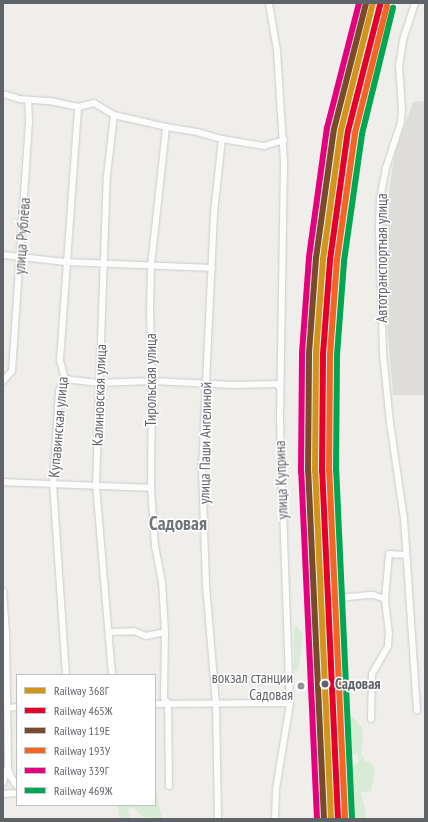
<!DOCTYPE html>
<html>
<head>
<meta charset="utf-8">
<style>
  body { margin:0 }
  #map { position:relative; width:428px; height:822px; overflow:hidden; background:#efeeea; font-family:"PT Sans Narrow",sans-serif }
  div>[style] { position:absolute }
  .industrial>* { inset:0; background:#dfddda }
  .green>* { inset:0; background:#d8ebd6 }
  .roads { filter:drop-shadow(0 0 1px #cbcccc) drop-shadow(0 0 1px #cbcccc) }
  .street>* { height:6px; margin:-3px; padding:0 3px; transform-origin:3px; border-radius:3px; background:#fdfcfc }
  .rail>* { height:3px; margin-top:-1.5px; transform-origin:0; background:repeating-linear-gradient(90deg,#fff 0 4.5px,#e4e4e4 0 9px); box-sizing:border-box; border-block:1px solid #e4e4e4 }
  .rail-1>* { height:6px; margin:-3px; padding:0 3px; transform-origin:3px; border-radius:3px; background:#d1951a }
  .rail-2>* { height:6px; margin:-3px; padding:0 3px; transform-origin:3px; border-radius:3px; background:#e4002b }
  .rail-3>* { height:6px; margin:-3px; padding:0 3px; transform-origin:3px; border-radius:3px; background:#7a4b2a }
  .rail-4>* { height:6px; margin:-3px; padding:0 3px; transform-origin:3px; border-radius:3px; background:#f26522 }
  .rail-5>* { height:6px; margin:-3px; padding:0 3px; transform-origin:3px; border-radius:3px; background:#e5007d }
  .rail-6>* { height:6px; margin:-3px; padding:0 3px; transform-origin:3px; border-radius:3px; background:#00a651 }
  .dots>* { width:11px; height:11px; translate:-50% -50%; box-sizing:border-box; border:2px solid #fff; border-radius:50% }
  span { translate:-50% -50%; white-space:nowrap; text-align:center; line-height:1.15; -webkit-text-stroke:3px #fff; paint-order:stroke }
  .street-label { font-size:15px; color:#5f6368 }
  .poi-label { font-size:15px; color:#5f6368 }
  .right { translate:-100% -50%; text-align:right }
  .stop-label { font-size:15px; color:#5f6368; font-weight:700 }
  .left { translate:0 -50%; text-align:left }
  .district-label { font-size:19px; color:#70757a; font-weight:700 }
  .frame { position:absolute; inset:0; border:4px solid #5f6368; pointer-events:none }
  .legend { position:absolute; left:16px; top:674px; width:140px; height:132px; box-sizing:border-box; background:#fff; border:1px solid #bfc1c3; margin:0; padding:5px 7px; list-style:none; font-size:12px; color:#5f6368 }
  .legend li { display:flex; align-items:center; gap:8px; height:20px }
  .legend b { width:20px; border:1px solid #bfc1c3 }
</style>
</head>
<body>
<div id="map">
  <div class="industrial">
    <i style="clip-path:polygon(425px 101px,425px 395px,393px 395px,386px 309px,384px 222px,395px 153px,413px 102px)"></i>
  </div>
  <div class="green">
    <i style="clip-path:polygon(296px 625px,303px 635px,298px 671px,294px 670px,294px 630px)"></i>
    <i style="clip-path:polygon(352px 716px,362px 727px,363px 739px,361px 753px,365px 761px,370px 761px,375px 770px,371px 791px,361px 792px,366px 814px,365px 819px,349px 819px,347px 772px,359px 761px,357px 754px,345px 756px,346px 719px)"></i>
    <i style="clip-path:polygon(155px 786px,162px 819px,144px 817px,132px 807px,128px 809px,130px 819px,119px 819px,118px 805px,155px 805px)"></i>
  </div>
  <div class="roads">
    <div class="street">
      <i style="left:269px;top:3px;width:49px;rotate:80.5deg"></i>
      <i style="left:277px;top:51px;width:111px;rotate:86.4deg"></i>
      <i style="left:284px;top:162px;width:260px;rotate:90.9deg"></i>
      <i style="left:280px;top:422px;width:281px;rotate:88deg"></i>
      <i style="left:290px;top:703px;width:87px;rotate:99.2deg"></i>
      <i style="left:276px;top:789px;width:30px;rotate:92deg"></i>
      <i style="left:415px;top:3px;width:40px;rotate:108deg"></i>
      <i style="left:403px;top:41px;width:24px;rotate:99deg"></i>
      <i style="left:399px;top:65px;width:45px;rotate:86.2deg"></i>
      <i style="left:402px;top:110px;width:12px;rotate:95deg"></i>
      <i style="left:401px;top:122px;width:48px;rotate:108.1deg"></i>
      <i style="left:386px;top:168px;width:31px;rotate:101deg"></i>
      <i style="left:380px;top:198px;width:33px;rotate:92deg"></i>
      <i style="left:379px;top:231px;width:122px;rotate:88.1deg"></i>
      <i style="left:383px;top:353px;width:70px;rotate:84.3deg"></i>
      <i style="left:390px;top:423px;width:97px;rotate:81.7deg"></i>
      <i style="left:404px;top:519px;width:192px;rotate:86.1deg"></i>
      <i style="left:3px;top:94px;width:17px;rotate:17deg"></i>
      <i style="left:19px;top:99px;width:31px;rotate:4deg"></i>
      <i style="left:50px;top:101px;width:29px;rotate:12deg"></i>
      <i style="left:78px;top:107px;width:16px;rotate:-14deg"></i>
      <i style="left:94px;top:103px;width:23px;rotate:31deg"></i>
      <i style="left:114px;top:115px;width:53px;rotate:13deg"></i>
      <i style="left:166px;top:127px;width:31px;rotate:9deg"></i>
      <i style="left:197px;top:132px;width:26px;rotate:16deg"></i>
      <i style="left:222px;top:139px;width:43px;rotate:9.5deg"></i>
      <i style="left:264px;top:146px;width:21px;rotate:-17deg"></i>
      <i style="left:3px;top:255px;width:63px;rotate:6.3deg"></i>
      <i style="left:66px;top:262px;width:146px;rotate:2.4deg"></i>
      <i style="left:65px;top:379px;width:34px;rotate:7deg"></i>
      <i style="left:99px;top:383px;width:53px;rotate:-2.2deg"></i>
      <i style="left:152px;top:381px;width:81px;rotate:2.8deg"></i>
      <i style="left:233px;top:385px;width:43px;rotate:-1.3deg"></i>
      <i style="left:276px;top:384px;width:5px;rotate:37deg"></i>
      <i style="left:3px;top:381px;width:13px;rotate:-48deg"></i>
      <i style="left:12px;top:371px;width:249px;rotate:-86.1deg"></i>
      <i style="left:29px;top:123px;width:23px;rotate:-92deg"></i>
      <i style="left:3px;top:482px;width:148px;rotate:2.3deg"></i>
      <i style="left:3px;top:591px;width:43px;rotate:86deg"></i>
      <i style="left:6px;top:634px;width:133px;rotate:89.1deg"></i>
      <i style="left:8px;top:767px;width:16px;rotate:108deg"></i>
      <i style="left:337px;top:598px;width:36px;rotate:-5deg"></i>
      <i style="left:373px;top:595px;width:13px;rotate:18deg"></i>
      <i style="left:110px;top:632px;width:24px;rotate:-2deg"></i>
      <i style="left:134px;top:631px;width:13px;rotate:23deg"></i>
      <i style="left:146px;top:636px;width:19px;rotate:-12deg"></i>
      <i style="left:165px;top:632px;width:66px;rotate:90.9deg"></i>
      <i style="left:164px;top:698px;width:7px;rotate:56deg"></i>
      <i style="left:168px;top:704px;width:82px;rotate:89.3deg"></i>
      <i style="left:165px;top:632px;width:50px;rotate:-93.4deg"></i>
      <i style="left:162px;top:582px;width:37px;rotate:-101deg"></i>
      <i style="left:155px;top:546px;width:58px;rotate:-93.9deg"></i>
      <i style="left:151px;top:488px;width:107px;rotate:-89.5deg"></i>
      <i style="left:152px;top:381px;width:70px;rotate:-91.6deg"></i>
      <i style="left:150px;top:311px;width:45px;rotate:-88.7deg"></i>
      <i style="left:151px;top:266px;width:140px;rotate:-83.8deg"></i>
      <i style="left:66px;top:675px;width:191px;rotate:-93.9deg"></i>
      <i style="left:53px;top:484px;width:93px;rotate:-86.3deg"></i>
      <i style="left:59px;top:391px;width:13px;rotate:-63deg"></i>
      <i style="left:65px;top:379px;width:20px;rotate:-105deg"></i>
      <i style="left:60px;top:360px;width:254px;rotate:-85.9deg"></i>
      <i style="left:112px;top:675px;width:191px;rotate:-94.8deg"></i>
      <i style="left:96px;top:485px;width:309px;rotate:-88deg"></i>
      <i style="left:107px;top:176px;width:61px;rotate:-83.5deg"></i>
      <i style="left:155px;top:704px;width:135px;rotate:-0.4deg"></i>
      <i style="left:8px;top:708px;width:9px;rotate:-6deg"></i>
      <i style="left:371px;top:719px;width:45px;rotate:-88.7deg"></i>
      <i style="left:372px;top:674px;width:32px;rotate:-60deg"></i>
      <i style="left:388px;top:646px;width:13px;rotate:-86deg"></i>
      <i style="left:389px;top:633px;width:34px;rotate:-97deg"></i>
      <i style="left:385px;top:599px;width:45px;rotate:-84.9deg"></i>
      <i style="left:389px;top:554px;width:17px;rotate:3deg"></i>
      <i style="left:8px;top:768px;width:9px;rotate:72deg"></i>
      <i style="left:11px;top:777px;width:11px;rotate:56deg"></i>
      <i style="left:3px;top:794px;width:14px;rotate:-4deg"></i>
      <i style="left:218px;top:819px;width:115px;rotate:-91deg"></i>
      <i style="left:216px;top:704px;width:120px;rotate:-94.8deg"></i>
      <i style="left:206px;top:584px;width:116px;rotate:-92deg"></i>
      <i style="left:202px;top:468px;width:255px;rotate:-87.3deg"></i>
      <i style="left:214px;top:213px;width:74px;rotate:-83.8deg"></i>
    </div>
  </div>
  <div class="rail">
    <i style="left:339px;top:819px;width:349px;rotate:-92.8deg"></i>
    <i style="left:322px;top:470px;width:91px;rotate:-90deg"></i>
    <i style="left:322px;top:379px;width:120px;rotate:-84.7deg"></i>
    <i style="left:333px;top:260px;width:91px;rotate:-82.4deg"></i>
    <i style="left:345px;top:170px;width:93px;rotate:-78.2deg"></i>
    <i style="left:364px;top:79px;width:79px;rotate:-75.3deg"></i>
  </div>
  <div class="rail-1">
    <i style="left:331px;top:819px;width:348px;rotate:-92.6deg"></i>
    <i style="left:315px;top:471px;width:117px;rotate:-89.5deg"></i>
    <i style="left:316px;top:354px;width:95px;rotate:-85.8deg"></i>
    <i style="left:323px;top:259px;width:130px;rotate:-82.1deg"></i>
    <i style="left:341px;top:130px;width:131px;rotate:-75.9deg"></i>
  </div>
  <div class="rail-2">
    <i style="left:338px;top:819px;width:348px;rotate:-92.6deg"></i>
    <i style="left:322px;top:471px;width:117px;rotate:-89.5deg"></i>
    <i style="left:323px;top:354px;width:94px;rotate:-85.7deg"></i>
    <i style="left:330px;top:260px;width:130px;rotate:-82.1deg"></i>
    <i style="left:348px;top:131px;width:130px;rotate:-75.7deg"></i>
  </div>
  <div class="rail-3">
    <i style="left:324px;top:819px;width:348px;rotate:-92.6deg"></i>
    <i style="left:308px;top:471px;width:118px;rotate:-89.5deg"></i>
    <i style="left:309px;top:353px;width:95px;rotate:-85.8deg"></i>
    <i style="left:316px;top:258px;width:130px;rotate:-82.1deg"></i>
    <i style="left:334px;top:129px;width:130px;rotate:-75.7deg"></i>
  </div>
  <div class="rail-4">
    <i style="left:345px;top:818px;width:347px;rotate:-92.6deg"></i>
    <i style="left:329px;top:471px;width:116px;rotate:-89.5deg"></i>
    <i style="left:330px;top:355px;width:95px;rotate:-85.8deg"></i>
    <i style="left:337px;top:260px;width:128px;rotate:-81.9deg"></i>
    <i style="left:355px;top:133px;width:131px;rotate:-75.9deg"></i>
  </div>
  <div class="rail-5">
    <i style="left:317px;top:819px;width:347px;rotate:-92.6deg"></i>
    <i style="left:301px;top:472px;width:119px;rotate:-89.5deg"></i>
    <i style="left:302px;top:353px;width:96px;rotate:-85.8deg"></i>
    <i style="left:309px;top:257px;width:130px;rotate:-82.1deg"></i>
    <i style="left:327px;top:128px;width:129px;rotate:-75.6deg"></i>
  </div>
  <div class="rail-6">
    <i style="left:352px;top:818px;width:347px;rotate:-92.6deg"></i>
    <i style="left:336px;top:471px;width:116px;rotate:-89.5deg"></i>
    <i style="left:337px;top:355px;width:94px;rotate:-85.7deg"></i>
    <i style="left:344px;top:261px;width:128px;rotate:-81.9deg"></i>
    <i style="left:362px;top:134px;width:130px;rotate:-76.2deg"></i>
  </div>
  <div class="dots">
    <i style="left:325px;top:684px;background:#5f6368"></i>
    <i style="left:301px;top:686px;background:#919496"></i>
  </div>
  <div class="street-label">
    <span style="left:22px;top:236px;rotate:-86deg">улица Рублёва</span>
    <span style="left:382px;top:258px;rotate:-90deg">Автотранспортная улица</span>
    <span style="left:151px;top:380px;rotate:-90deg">Тирольская улица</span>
    <span style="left:99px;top:395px;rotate:-88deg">Калиновская улица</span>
    <span style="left:58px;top:427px;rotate:-85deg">Купавинская улица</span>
    <span style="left:205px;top:443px;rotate:-89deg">улица Паши Ангелиной</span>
    <span style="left:281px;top:480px;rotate:-92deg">улица Куприна</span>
  </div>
  <div class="poi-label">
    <span class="right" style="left:293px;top:686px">вокзал станции<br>Садовая</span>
  </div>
  <div class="stop-label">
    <span class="left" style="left:335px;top:684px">Садовая</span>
  </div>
  <div class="district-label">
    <span style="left:178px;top:524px">Садовая</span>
  </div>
  <div class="frame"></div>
  <ul class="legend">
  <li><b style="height:5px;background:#d1951a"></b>Railway 368Г</li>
  <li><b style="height:5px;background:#e4002b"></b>Railway 465Ж</li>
  <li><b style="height:5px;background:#7a4b2a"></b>Railway 119Е</li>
  <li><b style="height:5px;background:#f26522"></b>Railway 193У</li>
  <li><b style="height:5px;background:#e5007d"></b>Railway 339Г</li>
  <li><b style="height:5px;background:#00a651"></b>Railway 469Ж</li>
  </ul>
</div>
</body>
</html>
